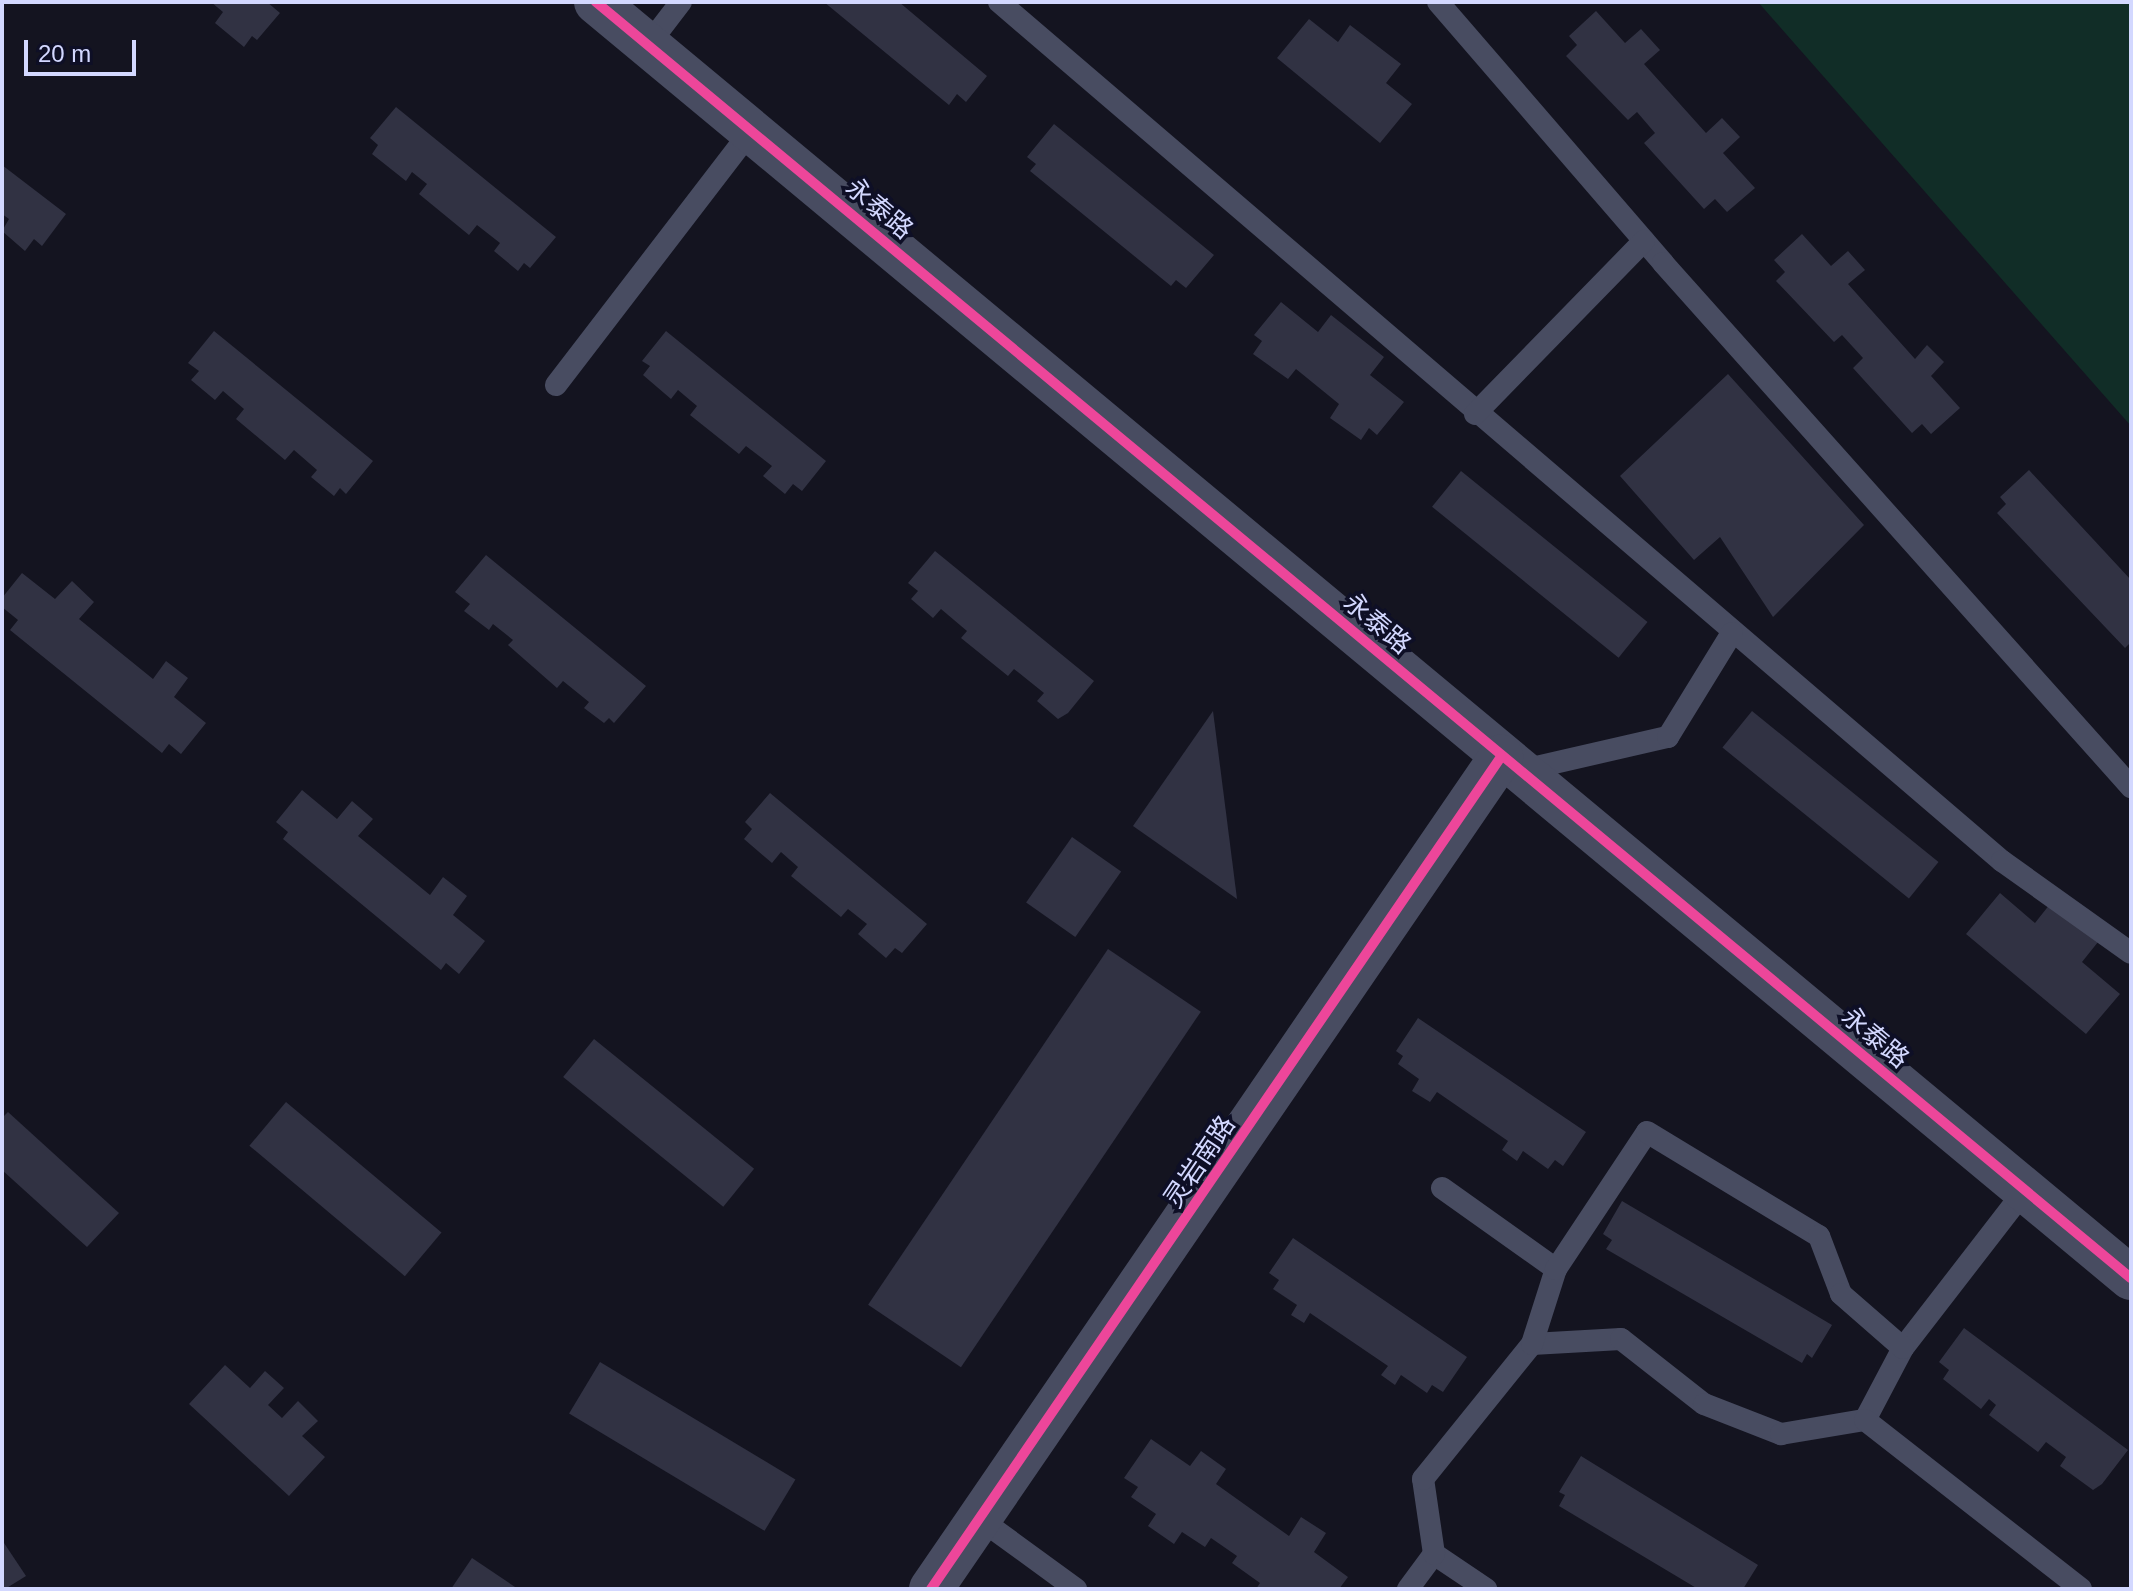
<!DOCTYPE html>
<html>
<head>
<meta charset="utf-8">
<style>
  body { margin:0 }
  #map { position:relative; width:2133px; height:1591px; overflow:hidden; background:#141420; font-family:Helvetica,"Noto Sans SC",sans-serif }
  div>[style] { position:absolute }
  .green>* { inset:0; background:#112d27 }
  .building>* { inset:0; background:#313243; transform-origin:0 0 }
  .service>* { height:22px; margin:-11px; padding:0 11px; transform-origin:11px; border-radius:11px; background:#484c61 }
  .tertiary>* { height:44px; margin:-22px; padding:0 22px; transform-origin:22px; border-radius:22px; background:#484c61 }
  .cycleway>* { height:10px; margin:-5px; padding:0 5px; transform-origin:5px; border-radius:5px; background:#ed469a }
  span { translate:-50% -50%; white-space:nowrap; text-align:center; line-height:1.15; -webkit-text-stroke:7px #0e0f26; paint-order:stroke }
  .street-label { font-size:26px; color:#d3d8ff }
  .frame { position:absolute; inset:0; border:4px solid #d3d8ff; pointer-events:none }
  .scale { position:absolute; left:24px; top:40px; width:112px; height:36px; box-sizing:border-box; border:4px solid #d3d8ff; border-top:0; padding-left:10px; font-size:24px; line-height:28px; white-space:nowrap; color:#d3d8ff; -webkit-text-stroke:6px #0e0f26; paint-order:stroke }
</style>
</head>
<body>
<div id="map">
  <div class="green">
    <i style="clip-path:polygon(1758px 2px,2131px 2px,2131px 426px)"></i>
  </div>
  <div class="building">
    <i style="clip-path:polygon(211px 2px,267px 2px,280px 13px,257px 40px,252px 36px,244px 47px,215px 23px,223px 12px)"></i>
    <i style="clip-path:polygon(824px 2px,899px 2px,987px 76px,966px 102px,957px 94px,949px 105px)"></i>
    <i style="clip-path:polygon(1596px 11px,1625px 43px,1641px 29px,1660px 50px,1644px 64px,1706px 133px,1722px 118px,1740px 137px,1723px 153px,1755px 188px,1727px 212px,1715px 199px,1704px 209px,1644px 143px,1655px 133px,1637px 112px,1628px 120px,1566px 56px,1577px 45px,1569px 36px)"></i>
    <i style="clip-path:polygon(1309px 19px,1338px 42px,1350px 25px,1401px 64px,1386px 83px,1412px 104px,1380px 143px,1277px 58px)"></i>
    <i style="clip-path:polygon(396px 107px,556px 237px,530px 268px,524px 263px,518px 271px,494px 251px,500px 243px,477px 225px,469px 235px,419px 194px,427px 184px,412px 172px,406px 181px,372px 154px,378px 145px,370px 138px)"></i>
    <i style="clip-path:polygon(1054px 124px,1214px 255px,1186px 288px,1176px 280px,1171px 286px,1030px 171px,1036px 164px,1027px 157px)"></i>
    <i style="clip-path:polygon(2px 165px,66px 214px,42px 246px,34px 239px,25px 251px,2px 231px,9px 219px,2px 214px)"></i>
    <i style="clip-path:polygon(1802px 234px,1831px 266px,1848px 251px,1865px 270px,1848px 284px,1915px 359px,1927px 345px,1944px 362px,1931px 376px,1960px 408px,1931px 434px,1922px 424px,1912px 433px,1853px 368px,1863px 358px,1842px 335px,1834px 342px,1776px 281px,1785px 272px,1774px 260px)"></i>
    <i style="clip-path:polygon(1281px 302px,1318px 332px,1331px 315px,1384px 357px,1370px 375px,1404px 402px,1377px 435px,1369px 428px,1361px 440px,1330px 418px,1339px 404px,1296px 369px,1288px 379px,1253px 354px,1262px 341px,1254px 335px)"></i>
    <i style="clip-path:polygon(214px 331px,373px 461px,346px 494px,340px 488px,334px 496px,311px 477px,317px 470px,294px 450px,285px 460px,236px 419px,244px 409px,223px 391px,215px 400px,191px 380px,199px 371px,188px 363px)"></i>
    <i style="clip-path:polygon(666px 331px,826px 461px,802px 491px,793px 484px,785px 494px,763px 476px,772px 466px,746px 446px,739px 454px,690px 415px,697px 406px,678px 390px,671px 399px,643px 375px,650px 366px,642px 361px)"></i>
    <i style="clip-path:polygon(1728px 374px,1864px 525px,1773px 617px,1720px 537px,1694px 560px,1620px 476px)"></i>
    <i style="clip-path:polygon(2029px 470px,2131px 580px,2131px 642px,2125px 648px,1997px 513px,2006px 504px,2000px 497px)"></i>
    <i style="left:1461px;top:471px;width:240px;height:46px;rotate:39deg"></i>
    <i style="clip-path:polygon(935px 551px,1094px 681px,1068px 713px,1058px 719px,1037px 701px,1044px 693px,1014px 669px,1008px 676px,961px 638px,967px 631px,941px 609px,933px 618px,911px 599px,918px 591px,908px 583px)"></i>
    <i style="clip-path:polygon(486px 555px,646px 686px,614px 723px,609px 718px,604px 723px,584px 708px,589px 702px,563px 681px,557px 688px,508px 645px,513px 640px,493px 624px,489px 630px,464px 611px,470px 604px,455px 592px)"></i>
    <i style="clip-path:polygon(22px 573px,55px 599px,72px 581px,94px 602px,79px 619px,153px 679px,166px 661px,188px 678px,174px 697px,206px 723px,181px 754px,169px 744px,162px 753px,10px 630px,18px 620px,2px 607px,2px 598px)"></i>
    <i style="clip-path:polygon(1213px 711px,1224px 797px,1237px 899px,1133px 826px)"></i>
    <i style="left:1752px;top:711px;width:240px;height:47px;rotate:39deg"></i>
    <i style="clip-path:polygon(302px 790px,337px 819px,352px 801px,373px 819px,358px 836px,430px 895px,443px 877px,467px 896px,453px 915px,485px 941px,459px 974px,446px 963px,441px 970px,283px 839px,288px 832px,276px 822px)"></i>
    <i style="clip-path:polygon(770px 793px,927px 924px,902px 953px,895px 948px,886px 958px,858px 934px,867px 924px,848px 909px,841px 917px,791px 876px,798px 867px,781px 852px,772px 863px,744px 839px,752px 829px,745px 822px)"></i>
    <i style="left:1072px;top:837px;width:60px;height:80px;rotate:35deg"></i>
    <i style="clip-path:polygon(2000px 893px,2035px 923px,2050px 904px,2098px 942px,2082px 962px,2120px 994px,2086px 1034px,1966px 934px)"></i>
    <i style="left:1108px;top:949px;width:112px;height:429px;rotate:34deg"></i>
    <i style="clip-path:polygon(1418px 1018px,1586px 1132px,1563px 1166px,1555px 1160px,1548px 1169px,1523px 1151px,1517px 1161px,1502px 1150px,1508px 1141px,1437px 1092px,1430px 1102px,1412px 1091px,1419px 1079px,1398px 1064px,1403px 1056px,1396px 1051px)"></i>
    <i style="left:594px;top:1039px;width:206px;height:49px;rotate:39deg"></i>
    <i style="left:286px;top:1102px;width:203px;height:57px;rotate:40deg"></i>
    <i style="clip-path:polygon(8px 1112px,119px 1213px,87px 1247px,2px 1170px,2px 1118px)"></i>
    <i style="clip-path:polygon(1622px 1201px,1832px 1325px,1812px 1358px,1807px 1354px,1802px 1363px,1606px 1249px,1612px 1240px,1603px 1234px)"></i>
    <i style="clip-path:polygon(1293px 1238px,1467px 1357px,1443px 1392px,1432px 1385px,1427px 1393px,1401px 1375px,1395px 1385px,1381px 1375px,1388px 1366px,1310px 1313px,1304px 1323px,1291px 1315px,1297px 1305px,1273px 1289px,1279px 1280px,1269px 1273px)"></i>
    <i style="clip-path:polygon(1964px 1328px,2128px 1450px,2102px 1484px,2093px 1490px,2060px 1466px,2066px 1457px,2046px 1442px,2038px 1452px,1989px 1415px,1996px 1405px,1989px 1399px,1981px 1409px,1943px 1379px,1949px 1370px,1939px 1362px)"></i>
    <i style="left:600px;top:1362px;width:228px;height:60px;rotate:31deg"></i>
    <i style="clip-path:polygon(225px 1365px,250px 1388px,265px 1371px,284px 1388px,268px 1405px,282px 1418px,298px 1401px,318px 1421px,302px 1436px,325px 1457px,289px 1496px,189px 1404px)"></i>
    <i style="clip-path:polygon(1151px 1439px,1190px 1466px,1201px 1451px,1226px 1469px,1216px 1484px,1289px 1536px,1301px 1517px,1326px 1533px,1314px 1552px,1348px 1577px,1339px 1589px,1256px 1589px,1260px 1583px,1232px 1563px,1237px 1556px,1211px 1538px,1205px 1547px,1182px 1532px,1174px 1544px,1148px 1526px,1156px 1514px,1131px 1497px,1138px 1487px,1124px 1478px)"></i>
    <i style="clip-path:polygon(1581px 1456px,1758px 1565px,1743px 1589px,1698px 1589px,1559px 1506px,1565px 1495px,1559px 1492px)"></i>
    <i style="clip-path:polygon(2px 1540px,26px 1576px,5px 1589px,2px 1589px)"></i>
    <i style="clip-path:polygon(472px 1558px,518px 1589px,451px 1589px)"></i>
  </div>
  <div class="service">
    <i style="left:999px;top:2px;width:1321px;rotate:40.58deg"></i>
    <i style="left:2002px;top:861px;width:158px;rotate:35.5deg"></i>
    <i style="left:1438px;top:2px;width:345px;rotate:49.2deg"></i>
    <i style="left:1663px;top:263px;width:703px;rotate:48.23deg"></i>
    <i style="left:648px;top:45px;width:54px;rotate:-52.5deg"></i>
    <i style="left:556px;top:385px;width:320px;rotate:-52.5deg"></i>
    <i style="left:1475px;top:414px;width:242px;rotate:-45.7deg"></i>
    <i style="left:1519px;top:771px;width:153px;rotate:-12.9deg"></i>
    <i style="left:1668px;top:737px;width:122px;rotate:-58.4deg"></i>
    <i style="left:1442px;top:1188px;width:140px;rotate:35.4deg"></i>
    <i style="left:1532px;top:1344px;width:89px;rotate:-3.2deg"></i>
    <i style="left:1621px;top:1339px;width:105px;rotate:38.1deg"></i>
    <i style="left:1704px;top:1404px;width:83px;rotate:21.3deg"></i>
    <i style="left:1781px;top:1434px;width:85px;rotate:-9.5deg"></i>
    <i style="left:1865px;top:1420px;width:81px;rotate:-62.2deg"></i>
    <i style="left:1903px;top:1348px;width:200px;rotate:-52.3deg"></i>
    <i style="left:1865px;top:1420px;width:274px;rotate:38deg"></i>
    <i style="left:980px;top:1519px;width:119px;rotate:36.1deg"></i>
    <i style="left:1434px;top:1554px;width:63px;rotate:33.9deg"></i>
    <i style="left:1408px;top:1589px;width:44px;rotate:-53.4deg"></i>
    <i style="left:1434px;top:1554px;width:76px;rotate:-98.3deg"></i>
    <i style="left:1423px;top:1479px;width:174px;rotate:-51.1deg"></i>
    <i style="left:1532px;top:1344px;width:79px;rotate:-72.3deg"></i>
    <i style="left:1556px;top:1269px;width:164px;rotate:-56.4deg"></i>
    <i style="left:1647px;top:1132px;width:201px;rotate:31.2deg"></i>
    <i style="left:1819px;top:1236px;width:62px;rotate:69.2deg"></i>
    <i style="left:1841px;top:1294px;width:82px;rotate:41.1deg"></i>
  </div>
  <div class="tertiary">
    <i style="left:596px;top:2px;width:1996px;rotate:39.74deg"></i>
    <i style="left:931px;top:1589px;width:1009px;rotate:-55.59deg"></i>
  </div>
  <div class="cycleway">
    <i style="left:596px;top:2px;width:1996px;rotate:39.74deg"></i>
    <i style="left:931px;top:1589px;width:1009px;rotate:-55.59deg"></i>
  </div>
  <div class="street-label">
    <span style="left:879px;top:209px;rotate:40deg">永泰路</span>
    <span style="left:1377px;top:624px;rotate:40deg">永泰路</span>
    <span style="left:1875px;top:1038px;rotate:40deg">永泰路</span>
    <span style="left:1200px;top:1162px;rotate:-56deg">灵岩南路</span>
  </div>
  <div class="frame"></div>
  <div class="scale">20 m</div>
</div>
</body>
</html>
